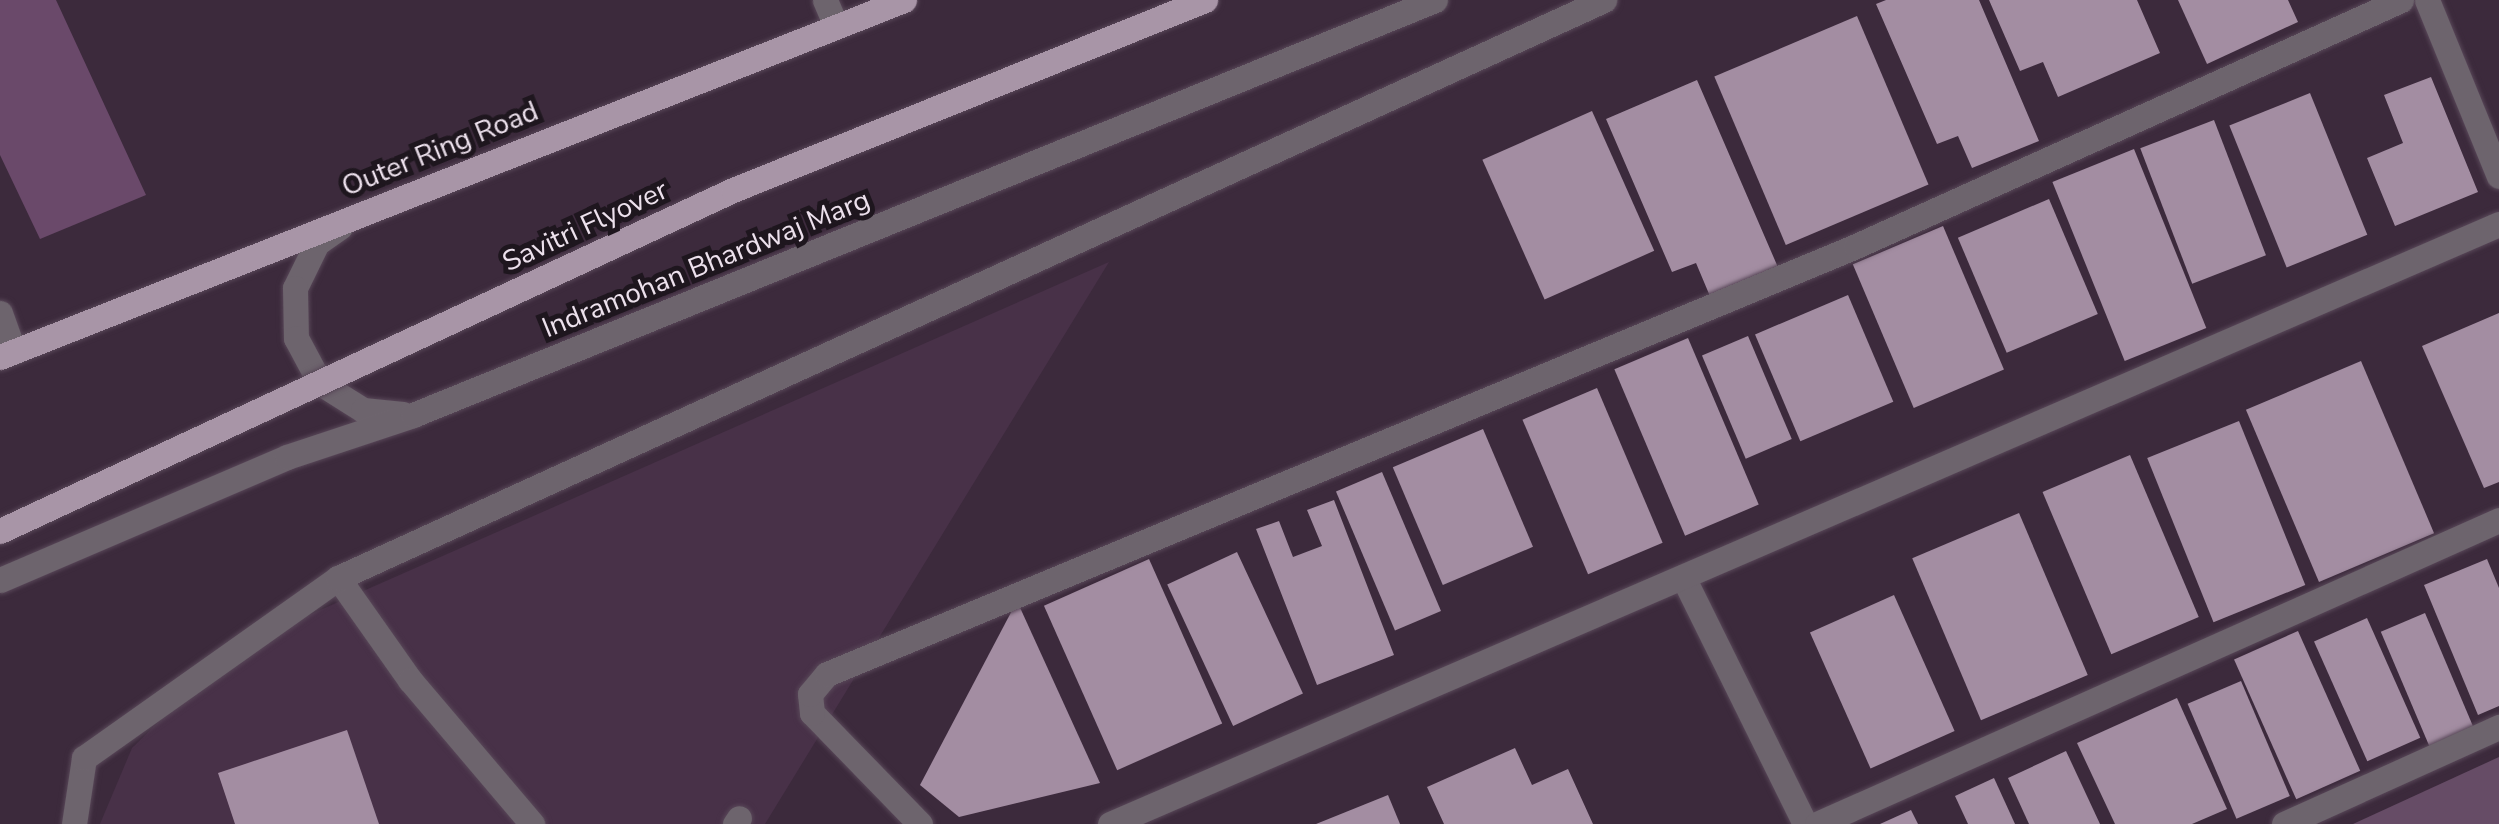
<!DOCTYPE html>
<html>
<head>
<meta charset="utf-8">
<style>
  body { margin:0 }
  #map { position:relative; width:2499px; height:824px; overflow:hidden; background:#3c2a3c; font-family:"Nunito Sans",sans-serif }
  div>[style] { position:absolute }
  .built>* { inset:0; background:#483148 }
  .green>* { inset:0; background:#664c66 }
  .forest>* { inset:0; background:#6a496a }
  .building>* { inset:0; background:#a38da2; transform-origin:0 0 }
  .roads { filter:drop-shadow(0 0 2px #584758) drop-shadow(0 0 2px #584758) }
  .minor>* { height:25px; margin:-12.5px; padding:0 12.5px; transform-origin:12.5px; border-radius:12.5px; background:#6d646d }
  .major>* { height:25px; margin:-12.5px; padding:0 12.5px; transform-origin:12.5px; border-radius:12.5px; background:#a895a7 }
  .bridges { filter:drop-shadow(0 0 2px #584758) drop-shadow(0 0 2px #584758) }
  .major-bridge>* { height:25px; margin:-12.5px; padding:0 12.5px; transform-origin:12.5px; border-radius:12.5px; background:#a895a7 }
  span { translate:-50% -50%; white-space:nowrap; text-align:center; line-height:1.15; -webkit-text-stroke:10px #1e161e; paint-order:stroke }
  .street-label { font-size:28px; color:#ede1ed }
</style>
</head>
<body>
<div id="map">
  <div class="built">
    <i style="clip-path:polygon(1109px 262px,765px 824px,100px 824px,132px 748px,232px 649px)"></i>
  </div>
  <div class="green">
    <i style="clip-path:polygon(2499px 757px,2499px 824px,2353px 824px)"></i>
  </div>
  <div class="forest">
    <i style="clip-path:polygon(0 0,56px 0,146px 195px,40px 239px,0 155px)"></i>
  </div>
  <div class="building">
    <i style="clip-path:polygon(1886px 0,1979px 0,2039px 141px,1972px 168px,1958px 136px,1937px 144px,1876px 4px)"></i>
    <i style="clip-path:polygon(1989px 0,2137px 0,2160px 53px,2058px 97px,2043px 62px,2020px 71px)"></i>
    <i style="clip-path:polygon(2178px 0,2288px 0,2298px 22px,2207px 64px)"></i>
    <i style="left:1857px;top:16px;width:183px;height:155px;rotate:67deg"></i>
    <i style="clip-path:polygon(2431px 77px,2478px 192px,2395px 226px,2367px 158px,2403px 143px,2384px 95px)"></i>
    <i style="clip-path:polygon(1697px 80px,1780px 272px,1712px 301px,1696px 263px,1672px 272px,1606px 119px)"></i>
    <i style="left:2310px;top:93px;width:153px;height:87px;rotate:68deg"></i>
    <i style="left:1592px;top:111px;width:153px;height:120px;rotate:66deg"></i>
    <i style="left:2214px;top:120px;width:145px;height:79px;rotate:69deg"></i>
    <i style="left:2134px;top:149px;width:193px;height:88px;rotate:68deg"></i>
    <i style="left:2049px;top:199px;width:125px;height:99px;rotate:67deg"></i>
    <i style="left:1943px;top:226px;width:156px;height:98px;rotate:67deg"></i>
    <i style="left:1848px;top:295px;width:116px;height:101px;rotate:67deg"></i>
    <i style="clip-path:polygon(2499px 313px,2499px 482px,2484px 488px,2422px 346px)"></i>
    <i style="left:1748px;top:336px;width:112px;height:50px;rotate:67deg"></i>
    <i style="left:1688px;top:338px;width:181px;height:80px;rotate:67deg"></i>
    <i style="left:2361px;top:361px;width:187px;height:125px;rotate:67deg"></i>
    <i style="left:1597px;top:388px;width:168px;height:81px;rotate:67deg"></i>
    <i style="left:2239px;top:421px;width:177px;height:99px;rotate:68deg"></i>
    <i style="left:1483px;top:429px;width:128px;height:98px;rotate:67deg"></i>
    <i style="left:2130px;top:455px;width:176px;height:95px;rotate:67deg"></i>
    <i style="left:1382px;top:472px;width:151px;height:50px;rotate:67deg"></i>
    <i style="clip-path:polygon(1334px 500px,1394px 655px,1317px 685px,1256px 529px,1279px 521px,1293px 557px,1322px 546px,1307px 510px)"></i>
    <i style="left:2019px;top:513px;width:176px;height:116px;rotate:67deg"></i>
    <i style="left:1237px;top:552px;width:156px;height:77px;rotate:65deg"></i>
    <i style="left:1149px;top:559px;width:180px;height:115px;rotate:66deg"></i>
    <i style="clip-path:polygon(2487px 559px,2499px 588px,2499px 706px,2478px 715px,2424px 585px)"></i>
    <i style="left:1894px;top:595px;width:149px;height:92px;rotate:66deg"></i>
    <i style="clip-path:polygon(1017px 601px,1100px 783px,959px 817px,920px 785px)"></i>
    <i style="left:2425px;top:613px;width:124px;height:48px;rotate:67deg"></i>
    <i style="left:2367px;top:618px;width:131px;height:58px;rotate:66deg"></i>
    <i style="left:2298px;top:631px;width:153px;height:70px;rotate:66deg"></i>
    <i style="left:2241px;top:681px;width:125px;height:58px;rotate:67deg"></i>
    <i style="clip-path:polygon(2177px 698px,2227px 809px,2192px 824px,2115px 824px,2077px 743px)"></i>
    <i style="clip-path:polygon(347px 730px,379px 824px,235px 824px,218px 773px)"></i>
    <i style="clip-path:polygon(1515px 748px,1532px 785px,1568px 769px,1593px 824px,1444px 824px,1427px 787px)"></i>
    <i style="clip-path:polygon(2066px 751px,2100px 824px,2029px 824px,2008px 778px)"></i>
    <i style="clip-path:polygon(1994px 778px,2015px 824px,1968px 824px,1955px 796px)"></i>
    <i style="clip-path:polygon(1388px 795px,1400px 824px,1316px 824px)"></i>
    <i style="clip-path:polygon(1911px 810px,1918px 824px,1880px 824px)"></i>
  </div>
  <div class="roads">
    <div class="minor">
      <i style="left:825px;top:0;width:28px;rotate:67deg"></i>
      <i style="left:2427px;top:0;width:190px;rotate:67.8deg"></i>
      <i style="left:340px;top:227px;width:28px;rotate:145deg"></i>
      <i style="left:317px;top:243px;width:50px;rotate:116.1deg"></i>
      <i style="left:295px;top:288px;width:50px;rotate:88.9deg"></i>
      <i style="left:296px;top:338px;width:51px;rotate:61.9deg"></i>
      <i style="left:320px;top:383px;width:51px;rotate:32.1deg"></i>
      <i style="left:363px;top:410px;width:40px;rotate:5.7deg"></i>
      <i style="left:0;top:313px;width:41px;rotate:70.3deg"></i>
      <i style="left:1683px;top:577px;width:275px;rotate:63.7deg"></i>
      <i style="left:338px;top:578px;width:125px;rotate:54.8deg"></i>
      <i style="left:410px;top:680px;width:189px;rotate:49.7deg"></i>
      <i style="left:0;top:580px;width:312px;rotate:-23.2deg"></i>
      <i style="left:287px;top:457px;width:133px;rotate:-18.4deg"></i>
      <i style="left:413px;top:415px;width:1103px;rotate:-22.1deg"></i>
      <i style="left:74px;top:824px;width:67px;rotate:-81.4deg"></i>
      <i style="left:84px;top:758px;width:311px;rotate:-35.3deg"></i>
      <i style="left:338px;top:578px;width:1392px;rotate:-24.54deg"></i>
      <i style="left:735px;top:824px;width:7px;rotate:-56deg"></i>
      <i style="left:920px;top:824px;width:155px;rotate:-134.2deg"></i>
      <i style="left:812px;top:713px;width:19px;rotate:-96deg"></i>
      <i style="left:810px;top:694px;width:26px;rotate:-50deg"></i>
      <i style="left:827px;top:674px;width:1114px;rotate:-22.58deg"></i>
      <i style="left:1856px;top:246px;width:598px;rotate:-24.29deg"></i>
      <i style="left:1110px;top:824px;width:1513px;rotate:-23.36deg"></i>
      <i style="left:1817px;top:824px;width:747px;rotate:-24.02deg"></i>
      <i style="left:2284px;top:824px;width:236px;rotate:-24.3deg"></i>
    </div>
    <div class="major">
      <i style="left:0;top:357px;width:972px;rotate:-21.55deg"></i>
    </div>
  </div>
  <div class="bridges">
    <div class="major-bridge">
      <i style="left:0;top:531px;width:808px;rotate:-24.95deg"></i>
      <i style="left:733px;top:190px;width:509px;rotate:-21.93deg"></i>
    </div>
  </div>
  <div class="street-label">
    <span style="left:440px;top:149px;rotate:-22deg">Outer Ring Road</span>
    <span style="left:585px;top:226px;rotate:-25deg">Savitri Flyover</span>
    <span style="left:706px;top:264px;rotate:-22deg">Indramohan Bhardwaj Marg</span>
  </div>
</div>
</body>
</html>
